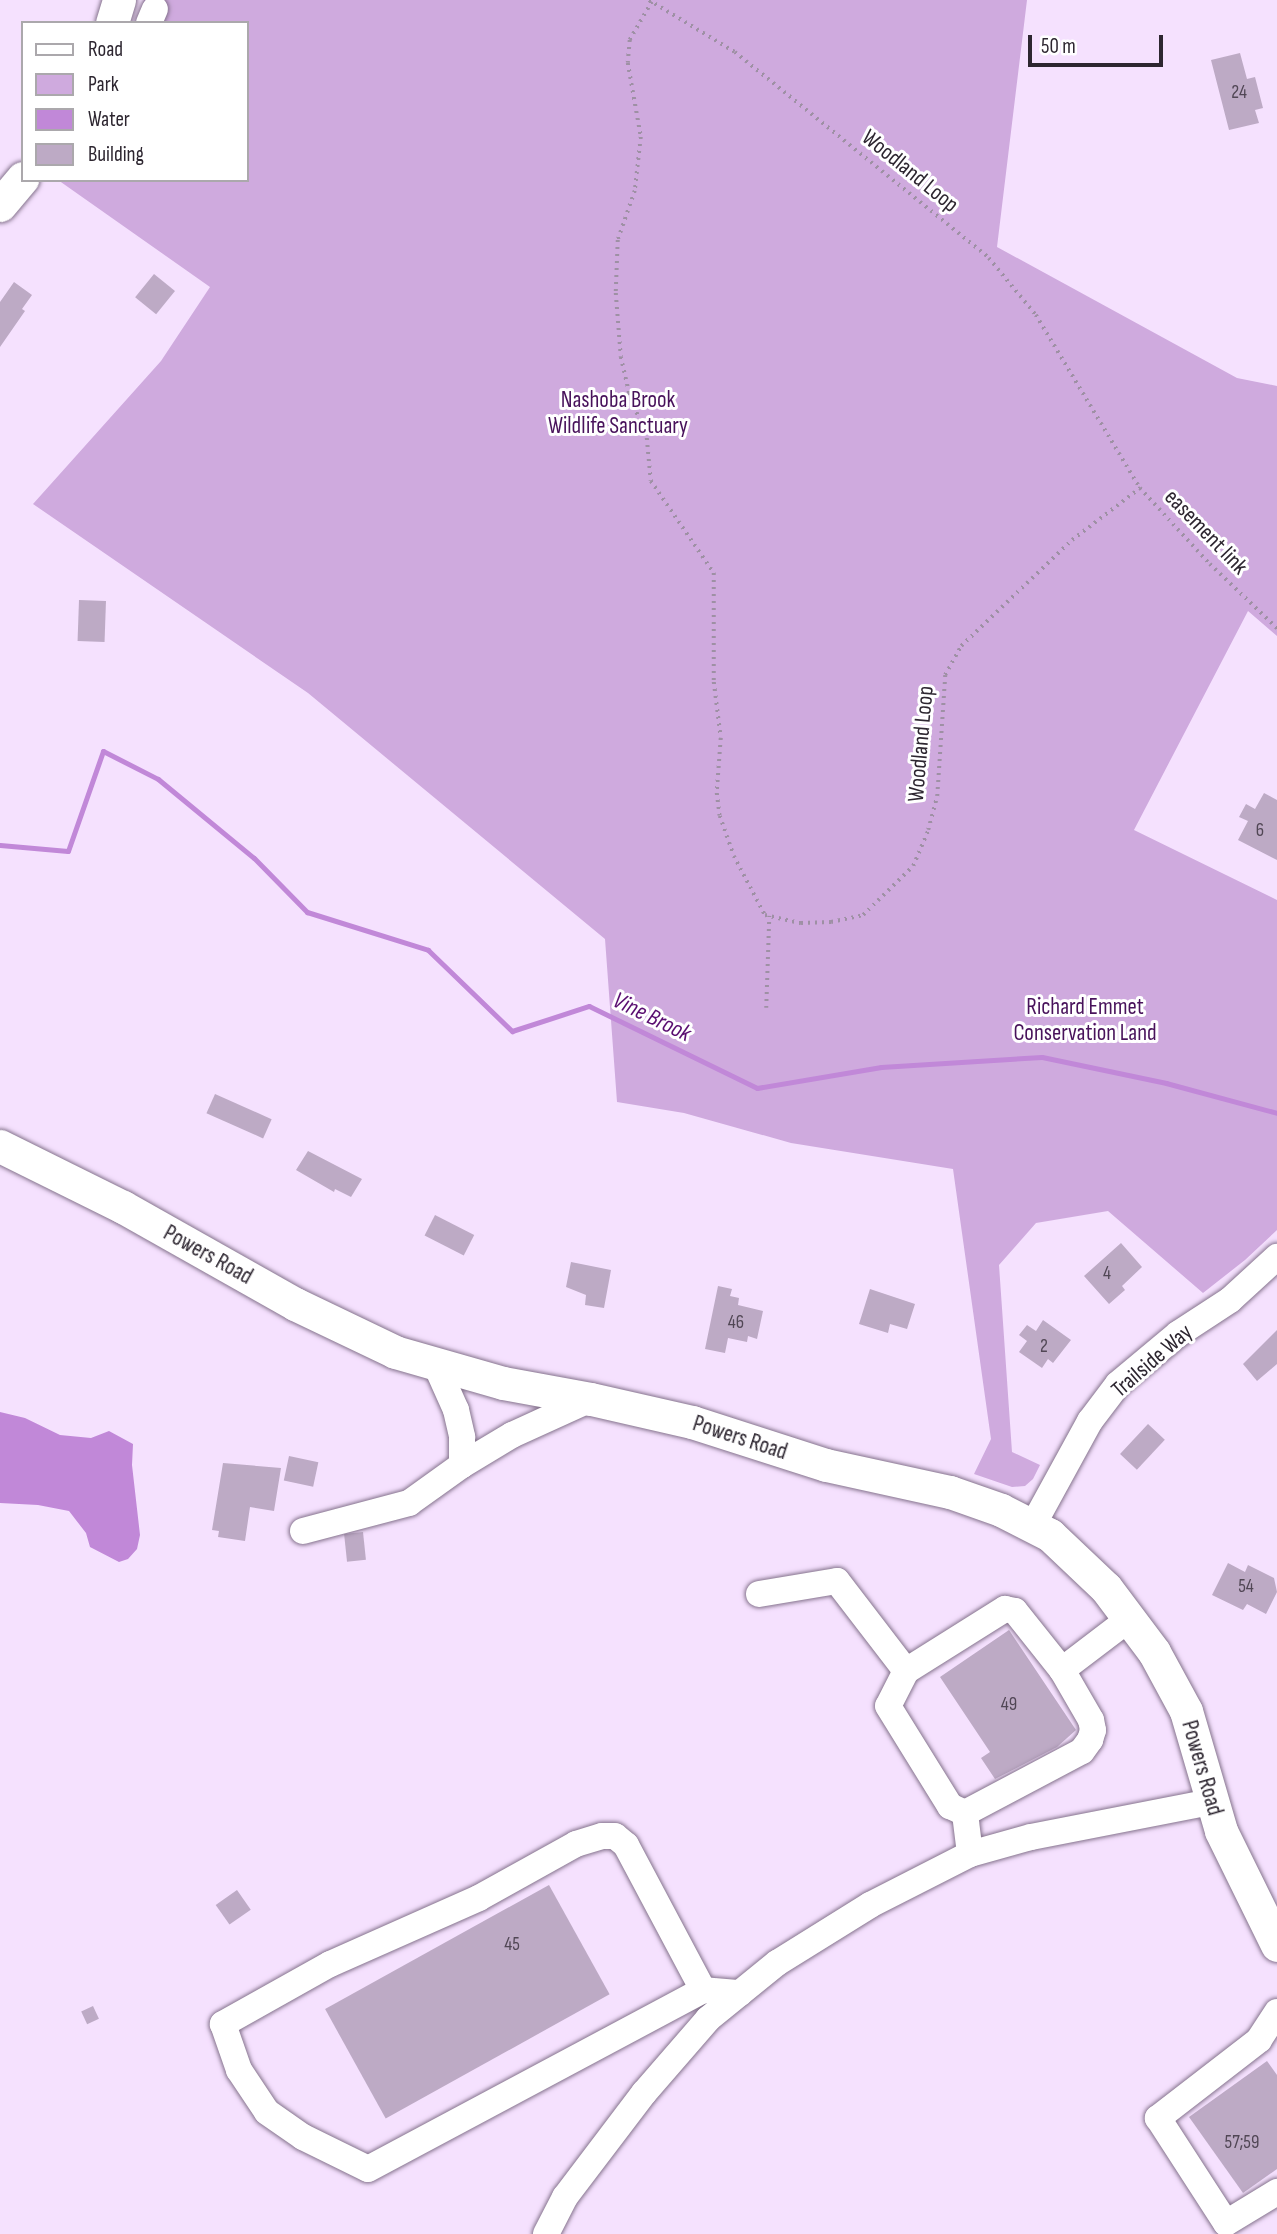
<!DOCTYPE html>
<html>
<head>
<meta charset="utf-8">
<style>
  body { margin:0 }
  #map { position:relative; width:1277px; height:2234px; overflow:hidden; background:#f5e1fe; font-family:"Sofia Sans Condensed",sans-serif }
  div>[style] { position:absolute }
  .green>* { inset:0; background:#cfaade }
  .water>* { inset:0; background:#c188d8 }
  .stream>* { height:5px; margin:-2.5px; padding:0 2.5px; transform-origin:2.5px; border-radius:2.5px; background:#c188d8 }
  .building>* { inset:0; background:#bdaac5; transform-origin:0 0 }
  .path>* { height:3.5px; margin-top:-1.75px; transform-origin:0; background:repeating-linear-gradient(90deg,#9e90a4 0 2px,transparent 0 7px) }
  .roads { filter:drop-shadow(0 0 2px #85738d) drop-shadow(0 0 2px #85738d) }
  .minor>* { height:26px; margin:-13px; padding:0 13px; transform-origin:13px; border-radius:13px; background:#fff }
  .major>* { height:33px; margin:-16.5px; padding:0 16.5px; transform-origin:16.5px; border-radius:16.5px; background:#fff }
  span { translate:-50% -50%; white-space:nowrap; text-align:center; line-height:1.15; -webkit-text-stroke:6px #fff; paint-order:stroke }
  .number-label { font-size:19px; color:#514755 }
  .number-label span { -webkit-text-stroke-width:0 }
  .street-label { font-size:23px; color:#2d2630 }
  .park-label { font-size:23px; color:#48125b }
  .water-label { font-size:24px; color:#5a0e71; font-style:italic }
  .legend { position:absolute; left:21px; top:21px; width:228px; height:161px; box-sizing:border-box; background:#fff; border:2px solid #aba8ac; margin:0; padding:9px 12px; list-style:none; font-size:21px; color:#2d2630 }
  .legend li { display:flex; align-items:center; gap:14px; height:35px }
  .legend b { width:35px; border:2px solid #aba8ac }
  .scale { position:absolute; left:1028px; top:35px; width:135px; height:32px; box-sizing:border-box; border:4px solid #2d2630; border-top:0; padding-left:9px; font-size:21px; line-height:24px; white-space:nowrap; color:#2d2630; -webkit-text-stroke:5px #fff; paint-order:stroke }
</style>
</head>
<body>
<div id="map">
  <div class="green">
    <i style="clip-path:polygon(144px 0,1027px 0,997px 247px,1237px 378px,1277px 386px,1277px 636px,1248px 611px,1134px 830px,1277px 900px,1277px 1230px,1245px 1260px,1203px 1293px,1108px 1211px,1036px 1223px,999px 1265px,1012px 1452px,1040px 1465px,1033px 1479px,1025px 1486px,1012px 1487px,974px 1474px,991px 1439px,953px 1169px,791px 1143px,684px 1113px,617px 1102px,605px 939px,308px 693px,33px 504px,161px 361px,210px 287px,58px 180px,247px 180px,247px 23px,136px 23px)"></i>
  </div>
  <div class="water">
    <i style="clip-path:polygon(0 1412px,25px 1418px,60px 1435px,91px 1438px,109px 1431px,133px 1444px,132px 1465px,140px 1535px,137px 1549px,128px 1559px,119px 1562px,90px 1547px,86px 1533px,69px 1511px,38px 1505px,0 1503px)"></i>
  </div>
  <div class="stream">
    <i style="left:0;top:845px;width:68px;rotate:5deg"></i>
    <i style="left:68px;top:851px;width:106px;rotate:-70.7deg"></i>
    <i style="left:103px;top:751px;width:62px;rotate:27deg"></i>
    <i style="left:158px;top:779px;width:124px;rotate:39.5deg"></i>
    <i style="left:254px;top:858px;width:76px;rotate:45.5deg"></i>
    <i style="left:307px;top:912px;width:127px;rotate:17.4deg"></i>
    <i style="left:428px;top:950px;width:117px;rotate:44deg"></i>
    <i style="left:512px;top:1031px;width:81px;rotate:-18deg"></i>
    <i style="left:589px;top:1006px;width:187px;rotate:26deg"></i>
    <i style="left:757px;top:1088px;width:126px;rotate:-9.6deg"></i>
    <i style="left:881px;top:1067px;width:161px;rotate:-3.6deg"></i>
    <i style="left:1042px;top:1057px;width:127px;rotate:11.8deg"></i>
    <i style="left:1166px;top:1083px;width:115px;rotate:15.1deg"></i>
  </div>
  <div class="building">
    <i style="clip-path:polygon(1240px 53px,1247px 79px,1255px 77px,1263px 108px,1255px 110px,1259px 123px,1229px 130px,1211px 60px)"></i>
    <i style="left:154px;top:274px;width:27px;height:30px;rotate:39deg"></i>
    <i style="clip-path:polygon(14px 282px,32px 295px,22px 309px,25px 311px,0 347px,0 302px)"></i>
    <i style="left:79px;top:600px;width:27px;height:41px;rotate:2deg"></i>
    <i style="clip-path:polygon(1264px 793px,1277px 800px,1277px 860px,1238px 840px,1248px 821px,1239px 817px,1246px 804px,1255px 809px)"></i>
    <i style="left:215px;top:1094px;width:62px;height:21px;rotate:24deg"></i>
    <i style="clip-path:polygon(308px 1151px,362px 1179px,351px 1197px,335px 1189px,334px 1192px,296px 1170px)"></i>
    <i style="left:435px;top:1215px;width:44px;height:23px;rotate:27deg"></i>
    <i style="clip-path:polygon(1121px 1243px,1142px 1267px,1122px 1286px,1125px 1290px,1109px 1304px,1084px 1276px)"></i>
    <i style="clip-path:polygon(571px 1262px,611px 1270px,604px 1308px,585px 1305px,586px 1295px,566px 1287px)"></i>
    <i style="clip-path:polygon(718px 1286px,732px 1289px,730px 1296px,739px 1298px,738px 1305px,763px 1311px,757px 1339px,748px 1336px,747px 1342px,728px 1338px,725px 1353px,705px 1349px)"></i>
    <i style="clip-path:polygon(870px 1289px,915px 1304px,907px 1329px,890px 1324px,888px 1333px,859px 1324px)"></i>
    <i style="clip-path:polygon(1043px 1320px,1071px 1340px,1053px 1363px,1048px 1359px,1042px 1368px,1019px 1352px,1027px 1341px,1019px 1335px,1027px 1325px,1036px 1331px)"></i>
    <i style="clip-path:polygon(1277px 1330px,1277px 1364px,1257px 1381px,1243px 1364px)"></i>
    <i style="left:1148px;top:1424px;width:23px;height:41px;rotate:43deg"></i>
    <i style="left:289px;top:1456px;width:30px;height:25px;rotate:12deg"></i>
    <i style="clip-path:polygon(223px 1463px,281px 1468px,274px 1511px,250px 1507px,245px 1541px,218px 1537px,219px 1531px,212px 1530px)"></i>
    <i style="left:363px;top:1532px;width:28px;height:19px;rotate:84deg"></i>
    <i style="clip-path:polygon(1228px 1563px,1245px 1572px,1248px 1565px,1274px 1578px,1277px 1592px,1266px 1614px,1247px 1604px,1243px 1610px,1212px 1595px)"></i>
    <i style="clip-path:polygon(1009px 1630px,1076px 1730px,1057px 1747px,995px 1779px,981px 1758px,990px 1752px,940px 1677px)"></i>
    <i style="left:549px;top:1885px;width:125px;height:256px;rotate:61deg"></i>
    <i style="left:237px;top:1890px;width:24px;height:26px;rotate:55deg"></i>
    <i style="left:93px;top:2006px;width:14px;height:13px;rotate:65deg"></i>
    <i style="clip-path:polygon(1267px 2061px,1277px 2075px,1277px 2169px,1243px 2193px,1189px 2117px)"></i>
  </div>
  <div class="path">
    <i style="left:649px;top:0;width:100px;rotate:31.2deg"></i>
    <i style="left:735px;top:52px;width:327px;rotate:39deg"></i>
    <i style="left:989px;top:258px;width:74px;rotate:50.5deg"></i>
    <i style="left:1036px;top:315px;width:202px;rotate:59deg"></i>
    <i style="left:1140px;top:488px;width:103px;rotate:47.4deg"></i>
    <i style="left:1210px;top:564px;width:93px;rotate:43.7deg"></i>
    <i style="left:652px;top:2px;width:44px;rotate:120.1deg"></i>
    <i style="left:630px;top:40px;width:23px;rotate:95deg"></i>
    <i style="left:628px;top:63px;width:75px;rotate:80deg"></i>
    <i style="left:641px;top:137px;width:54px;rotate:96.3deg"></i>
    <i style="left:635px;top:191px;width:52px;rotate:109.1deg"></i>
    <i style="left:618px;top:240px;width:53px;rotate:92.2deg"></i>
    <i style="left:616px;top:293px;width:64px;rotate:85.5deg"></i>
    <i style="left:621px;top:357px;width:37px;rotate:77deg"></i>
    <i style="left:629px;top:393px;width:48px;rotate:68.2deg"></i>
    <i style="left:647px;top:438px;width:43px;rotate:84.7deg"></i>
    <i style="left:651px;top:481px;width:112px;rotate:55.6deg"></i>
    <i style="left:714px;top:573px;width:109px;rotate:90deg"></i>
    <i style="left:714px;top:682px;width:56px;rotate:82.9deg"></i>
    <i style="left:721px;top:738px;width:55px;rotate:94.2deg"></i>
    <i style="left:717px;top:793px;width:23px;rotate:83deg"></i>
    <i style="left:720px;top:816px;width:42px;rotate:70.7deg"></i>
    <i style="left:734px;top:856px;width:67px;rotate:62.3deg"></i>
    <i style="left:765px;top:915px;width:37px;rotate:13deg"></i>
    <i style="left:801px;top:923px;width:30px;rotate:-2deg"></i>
    <i style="left:831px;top:922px;width:33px;rotate:-12deg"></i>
    <i style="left:863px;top:915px;width:70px;rotate:-44.4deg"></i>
    <i style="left:913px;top:866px;width:39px;rotate:-67deg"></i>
    <i style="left:928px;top:830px;width:35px;rotate:-75deg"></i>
    <i style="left:937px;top:796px;width:121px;rotate:-86.2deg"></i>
    <i style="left:945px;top:675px;width:33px;rotate:-61deg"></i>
    <i style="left:961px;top:646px;width:153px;rotate:-43.7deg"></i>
    <i style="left:1072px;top:540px;width:86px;rotate:-37.4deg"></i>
    <i style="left:766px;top:1008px;width:92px;rotate:-88.1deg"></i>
  </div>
  <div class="roads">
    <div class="minor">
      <i style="left:149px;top:23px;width:15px;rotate:-67deg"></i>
      <i style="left:435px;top:1363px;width:51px;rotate:65.9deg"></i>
      <i style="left:456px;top:1410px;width:28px;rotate:77deg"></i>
      <i style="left:462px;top:1437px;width:28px;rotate:90deg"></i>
      <i style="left:462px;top:1465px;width:58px;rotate:-31deg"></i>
      <i style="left:512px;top:1435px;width:87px;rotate:-24.5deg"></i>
      <i style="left:1033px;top:1525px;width:119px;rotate:-61.3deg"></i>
      <i style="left:1090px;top:1421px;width:46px;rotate:-52.9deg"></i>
      <i style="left:1118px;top:1384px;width:78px;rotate:-39.8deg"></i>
      <i style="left:1178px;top:1334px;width:62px;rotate:-33.2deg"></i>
      <i style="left:1230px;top:1300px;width:64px;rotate:-42.5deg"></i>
      <i style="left:303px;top:1531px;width:110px;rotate:-14.8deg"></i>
      <i style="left:409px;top:1503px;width:65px;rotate:-35.6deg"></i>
      <i style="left:759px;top:1594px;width:79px;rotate:-9.5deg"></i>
      <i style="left:837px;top:1581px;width:113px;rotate:52.5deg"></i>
      <i style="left:906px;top:1671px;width:117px;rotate:-32.1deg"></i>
      <i style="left:1005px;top:1609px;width:10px;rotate:11deg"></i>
      <i style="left:1015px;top:1611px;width:75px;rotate:51.5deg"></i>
      <i style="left:1062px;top:1670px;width:84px;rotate:-37.3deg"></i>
      <i style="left:906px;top:1671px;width:39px;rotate:117deg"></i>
      <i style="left:888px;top:1706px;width:118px;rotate:58.2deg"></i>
      <i style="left:950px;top:1806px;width:17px;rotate:25deg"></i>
      <i style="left:970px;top:1854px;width:41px;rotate:-97deg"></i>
      <i style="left:965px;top:1813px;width:132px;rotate:-27.9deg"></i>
      <i style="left:1082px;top:1751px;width:14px;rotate:-54deg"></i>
      <i style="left:1090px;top:1740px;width:10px;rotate:-73deg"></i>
      <i style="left:1093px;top:1730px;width:10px;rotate:-101deg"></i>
      <i style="left:1091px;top:1720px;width:58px;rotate:-120.1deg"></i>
      <i style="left:703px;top:1990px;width:164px;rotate:-118deg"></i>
      <i style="left:626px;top:1845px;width:14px;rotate:-141deg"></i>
      <i style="left:615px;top:1836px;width:13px;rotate:180deg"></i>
      <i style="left:602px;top:1836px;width:27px;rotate:163deg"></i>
      <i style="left:576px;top:1844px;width:111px;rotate:150.9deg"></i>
      <i style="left:479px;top:1898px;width:163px;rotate:156.1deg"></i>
      <i style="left:330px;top:1964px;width:123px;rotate:150.7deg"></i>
      <i style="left:223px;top:2024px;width:49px;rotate:70.8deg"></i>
      <i style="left:239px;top:2070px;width:50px;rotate:56.3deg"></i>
      <i style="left:267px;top:2112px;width:44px;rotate:34.8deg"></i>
      <i style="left:303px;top:2137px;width:72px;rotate:26.2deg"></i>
      <i style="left:368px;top:2169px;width:380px;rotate:-28.1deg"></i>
      <i style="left:703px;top:1990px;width:37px;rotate:5deg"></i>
      <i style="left:1277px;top:2012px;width:33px;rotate:123deg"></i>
      <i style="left:1259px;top:2040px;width:128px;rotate:142.3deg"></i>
      <i style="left:1158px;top:2118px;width:125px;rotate:57.1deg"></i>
      <i style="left:1226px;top:2223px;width:60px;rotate:-31.3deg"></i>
      <i style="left:546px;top:2234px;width:42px;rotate:-62.8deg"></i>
      <i style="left:565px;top:2197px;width:131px;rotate:-52.8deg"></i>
      <i style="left:644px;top:2093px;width:98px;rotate:-49.1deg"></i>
      <i style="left:708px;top:2019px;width:89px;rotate:-39.1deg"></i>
      <i style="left:777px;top:1963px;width:110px;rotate:-31.9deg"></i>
      <i style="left:870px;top:1905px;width:112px;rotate:-27deg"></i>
      <i style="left:970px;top:1854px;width:63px;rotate:-15.6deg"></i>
      <i style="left:1031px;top:1837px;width:183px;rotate:-11deg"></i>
    </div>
    <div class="major">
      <i style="left:112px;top:23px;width:24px;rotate:-73deg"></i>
      <i style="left:0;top:205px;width:35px;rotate:-50deg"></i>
      <i style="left:0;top:1146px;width:137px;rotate:26.4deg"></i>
      <i style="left:123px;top:1207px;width:197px;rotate:29.4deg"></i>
      <i style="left:295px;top:1304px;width:111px;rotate:25.6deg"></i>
      <i style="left:395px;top:1352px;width:112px;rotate:16deg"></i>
      <i style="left:503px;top:1383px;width:89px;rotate:10.3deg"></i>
      <i style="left:591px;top:1399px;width:104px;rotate:12.8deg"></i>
      <i style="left:692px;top:1422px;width:141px;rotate:17.8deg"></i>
      <i style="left:826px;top:1465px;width:127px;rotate:12.3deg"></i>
      <i style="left:950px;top:1492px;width:54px;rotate:19.4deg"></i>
      <i style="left:1001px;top:1510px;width:55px;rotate:27deg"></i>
      <i style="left:1050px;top:1535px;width:77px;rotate:43.4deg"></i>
      <i style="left:1106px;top:1588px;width:80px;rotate:53.1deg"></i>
      <i style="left:1154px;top:1652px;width:67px;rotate:61.5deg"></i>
      <i style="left:1186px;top:1711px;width:125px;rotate:73.7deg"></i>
      <i style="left:1221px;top:1831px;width:127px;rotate:63.8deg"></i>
    </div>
  </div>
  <div class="number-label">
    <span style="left:1239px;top:93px">24</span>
    <span style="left:1260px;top:831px">6</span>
    <span style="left:1107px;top:1274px">4</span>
    <span style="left:736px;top:1323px">46</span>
    <span style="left:1044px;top:1347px">2</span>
    <span style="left:1246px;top:1587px">54</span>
    <span style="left:1009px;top:1705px">49</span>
    <span style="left:512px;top:1945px">45</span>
    <span style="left:1242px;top:2143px">57;59</span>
  </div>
  <div class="street-label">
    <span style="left:910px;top:171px;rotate:39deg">Woodland Loop</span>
    <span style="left:1206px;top:532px;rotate:46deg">easement link</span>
    <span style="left:921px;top:744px;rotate:-85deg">Woodland Loop</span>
    <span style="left:208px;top:1255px;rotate:29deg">Powers Road</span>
    <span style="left:1152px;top:1361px;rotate:-41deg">Trailside Way</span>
    <span style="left:740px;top:1438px;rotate:18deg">Powers Road</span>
    <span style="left:1202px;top:1768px;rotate:74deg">Powers Road</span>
  </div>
  <div class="park-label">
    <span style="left:618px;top:413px">Nashoba Brook<br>Wildlife Sanctuary</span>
    <span style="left:1085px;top:1020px">Richard Emmet<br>Conservation Land</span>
  </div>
  <div class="water-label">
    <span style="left:652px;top:1017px;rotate:26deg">Vine Brook</span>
  </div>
  <ul class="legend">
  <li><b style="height:9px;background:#fff"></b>Road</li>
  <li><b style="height:19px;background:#cfaade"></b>Park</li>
  <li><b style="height:19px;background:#c188d8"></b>Water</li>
  <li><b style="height:19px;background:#bdaac5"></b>Building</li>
  </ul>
  <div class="scale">50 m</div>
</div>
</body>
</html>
